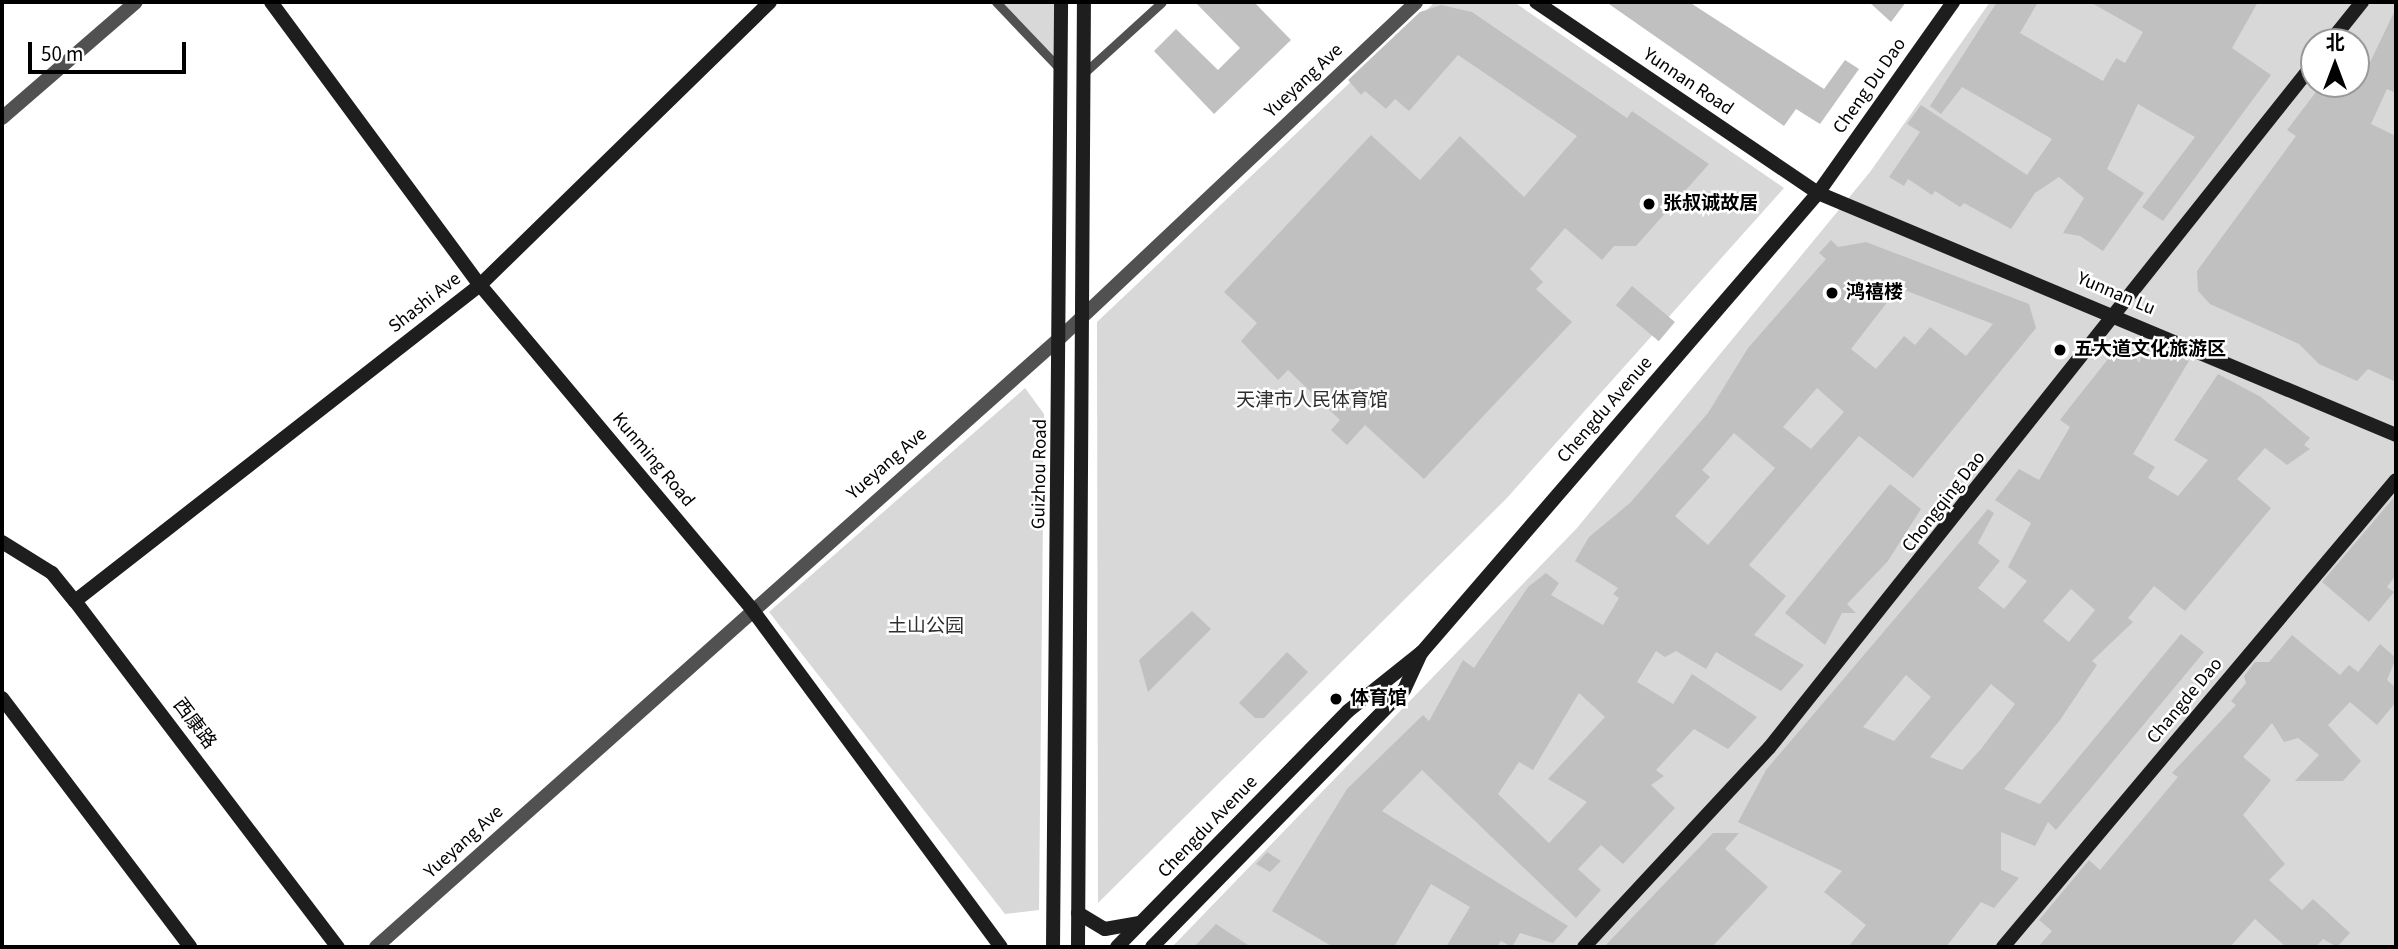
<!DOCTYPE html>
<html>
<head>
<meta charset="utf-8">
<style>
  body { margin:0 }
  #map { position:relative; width:2398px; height:949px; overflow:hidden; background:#fff; font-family:"Source Sans 3","Noto Sans SC",sans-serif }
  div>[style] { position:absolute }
  .green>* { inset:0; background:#d8d8d8 }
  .building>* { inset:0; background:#c0c0c0; transform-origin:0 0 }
  .lane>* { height:9px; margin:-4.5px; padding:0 4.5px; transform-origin:4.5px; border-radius:4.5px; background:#515151 }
  .street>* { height:14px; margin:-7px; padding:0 7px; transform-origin:7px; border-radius:7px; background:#515151 }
  .secondary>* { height:14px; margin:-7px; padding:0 7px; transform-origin:7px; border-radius:7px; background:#1e1e1e }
  .dots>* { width:19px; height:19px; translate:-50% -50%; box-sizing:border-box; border:4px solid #fff; border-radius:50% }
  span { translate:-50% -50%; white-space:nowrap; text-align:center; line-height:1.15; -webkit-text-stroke:5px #fff; paint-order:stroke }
  .street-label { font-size:19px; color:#000 }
  .poi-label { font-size:19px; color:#000; font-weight:700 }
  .left { translate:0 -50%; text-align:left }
  .park-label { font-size:19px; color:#2f2f2f }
  .frame { position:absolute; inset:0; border:4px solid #000; pointer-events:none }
  .north { position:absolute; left:2300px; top:28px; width:70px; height:70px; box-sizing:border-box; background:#fff; border:2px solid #999; border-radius:50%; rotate:0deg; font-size:19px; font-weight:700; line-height:28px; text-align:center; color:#000 }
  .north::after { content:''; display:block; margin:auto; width:24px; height:32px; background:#000; clip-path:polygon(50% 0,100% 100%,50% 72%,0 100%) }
  .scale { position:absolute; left:28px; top:42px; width:158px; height:32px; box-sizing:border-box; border:4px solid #000; border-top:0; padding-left:9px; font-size:21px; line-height:24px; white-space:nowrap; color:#000; -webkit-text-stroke:5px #fff; paint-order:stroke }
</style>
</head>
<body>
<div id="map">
  <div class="green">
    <i style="clip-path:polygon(1002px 2px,1057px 2px,1058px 61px)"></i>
    <i style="clip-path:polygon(1435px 2px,1514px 2px,1784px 188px,1506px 499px,1098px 903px,1097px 322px)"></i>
    <i style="clip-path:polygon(evenodd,1990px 2px,2396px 2px,2396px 947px,1172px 947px,1577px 528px,1870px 172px,1990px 2px,2314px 42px,2356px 42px,2356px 84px,2314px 84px,2314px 42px)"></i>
    <i style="clip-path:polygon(1025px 388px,1044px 414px,1039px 910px,1005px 914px,769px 612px)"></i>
  </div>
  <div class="building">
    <i style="clip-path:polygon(1195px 2px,1254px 2px,1291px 40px,1214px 114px,1154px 51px,1176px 29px,1218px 70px,1240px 48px)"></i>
    <i style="clip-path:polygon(1606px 2px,1689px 2px,1824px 89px,1845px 60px,1859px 69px,1820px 124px,1796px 109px,1784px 126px)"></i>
    <i style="clip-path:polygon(1869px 2px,1906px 2px,1891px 22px)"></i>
    <i style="clip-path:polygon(1997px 2px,2038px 2px,2020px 33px,2103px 81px,2116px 58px,2125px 63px,2143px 32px,2090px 2px,2258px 2px,2232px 48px,2271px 75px,2163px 221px,2142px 207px,2195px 137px,2138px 104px,2107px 169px,2144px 193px,2103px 251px,2080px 236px,2063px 233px,2084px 198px,2059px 177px,2035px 193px,2011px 229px,1964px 203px,1960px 207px,1935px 191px,1932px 195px,1908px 179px,1904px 186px,1889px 177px,1920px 132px,1907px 124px,1921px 105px,2027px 175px,2052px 139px,1962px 87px,1941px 114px,1930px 106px)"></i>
    <i style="clip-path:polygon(1441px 5px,1472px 12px,1627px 118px,1632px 111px,1709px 164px,1636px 246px,1614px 246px,1602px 260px,1565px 228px,1530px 269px,1543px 282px,1536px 289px,1572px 322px,1424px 479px,1365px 425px,1347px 445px,1331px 430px,1340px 420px,1288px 370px,1278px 380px,1241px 341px,1257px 323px,1224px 292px,1371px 135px,1420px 180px,1460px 136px,1524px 197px,1577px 136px,1458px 55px,1409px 111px,1395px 99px,1386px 109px,1365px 91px,1361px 95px,1348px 80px,1420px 12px)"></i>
    <i style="clip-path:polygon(2396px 8px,2396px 93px,2387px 89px,2371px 124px,2396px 136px,2396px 382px,2368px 369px,2357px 381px,2319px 364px,2299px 344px,2210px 304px,2198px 291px,2197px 271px,2296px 136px,2287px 130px,2322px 84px,2356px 84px,2357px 74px,2363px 77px)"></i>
    <i style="clip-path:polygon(evenodd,1831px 240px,1838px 247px,1866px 242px,2029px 304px,2036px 328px,1913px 478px,1859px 436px,1749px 565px,1786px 596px,1754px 635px,1804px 665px,1781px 691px,1716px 652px,1706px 669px,1676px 651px,1665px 657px,1656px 651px,1637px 682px,1673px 704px,1692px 674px,1757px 717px,1728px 749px,1694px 729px,1656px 770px,1664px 776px,1651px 785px,1675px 808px,1623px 864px,1601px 845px,1578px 869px,1601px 890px,1576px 918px,1422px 770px,1382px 811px,1568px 926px,1553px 943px,1520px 933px,1512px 947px,1501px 941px,1497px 947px,1446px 947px,1470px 907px,1431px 884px,1394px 947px,1333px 947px,1272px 911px,1347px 789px,1423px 715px,1429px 721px,1463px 660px,1474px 668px,1528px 587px,1546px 573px,1559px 583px,1551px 595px,1603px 625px,1619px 598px,1613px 594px,1618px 588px,1575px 561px,1589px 537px,1630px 503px,1708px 413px,1748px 348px,1826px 259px,1819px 253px,1831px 240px,1871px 279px,1899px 288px,1993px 324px,1966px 356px,1930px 327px,1915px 345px,1904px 336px,1876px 369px,1851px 349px,1892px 296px,1871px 279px,1831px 240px,1817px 388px,1844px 412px,1811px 449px,1783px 427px,1817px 388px,1831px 240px,1734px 433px,1775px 468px,1708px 545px,1675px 516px,1710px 477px,1702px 470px,1734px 433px,1831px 240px,1579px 693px,1605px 717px,1548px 779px,1587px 802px,1549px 843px,1498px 794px,1519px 762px,1533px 770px,1579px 693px)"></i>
    <i style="left:1632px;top:286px;width:56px;height:25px;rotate:40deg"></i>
    <i style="clip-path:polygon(evenodd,2147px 343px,2189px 361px,2133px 454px,2155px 467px,2148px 478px,2178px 496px,2208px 460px,2174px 440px,2218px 374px,2261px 397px,2310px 438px,2304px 445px,2310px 449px,2287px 465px,2265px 448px,2237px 479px,2271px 508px,2185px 611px,2154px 586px,2128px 618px,2133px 622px,2092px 661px,2097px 665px,2060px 720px,2004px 789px,2040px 804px,2181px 634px,2204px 652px,2056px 830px,2048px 822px,2035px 846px,2001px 832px,2001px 870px,2019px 878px,1994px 908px,1981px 902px,1946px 947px,1848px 947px,1866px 925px,1824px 892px,1842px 871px,1738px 822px,1766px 770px,1988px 509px,1994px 513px,1978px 543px,2000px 561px,1978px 588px,2004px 609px,2027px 581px,2008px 567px,2031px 523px,1995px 500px,2019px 469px,2039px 480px,2070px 427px,2060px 420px,2070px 407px,2116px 349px,2127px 344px,2139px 363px,2147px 343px,2071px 589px,2095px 610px,2069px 642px,2043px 621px,2071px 589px,2147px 343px,1906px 675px,1931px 697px,1894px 741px,1863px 727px,1906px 675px,2147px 343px,1991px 684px,2015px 704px,1981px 749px,1962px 770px,1930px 757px,1991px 684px)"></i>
    <i style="clip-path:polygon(1890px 484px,1921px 509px,1888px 561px,1847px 604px,1856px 613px,1842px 613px,1825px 645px,1785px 613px)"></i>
    <i style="clip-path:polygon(2396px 495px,2396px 575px,2387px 587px,2394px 592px,2369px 622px,2322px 582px)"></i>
    <i style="clip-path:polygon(1192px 611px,1211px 629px,1148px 692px,1139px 660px)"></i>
    <i style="clip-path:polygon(2292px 635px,2340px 675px,2349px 665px,2358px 672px,2380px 644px,2396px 658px,2387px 680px,2396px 688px,2396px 702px,2377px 725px,2350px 702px,2328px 725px,2361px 761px,2343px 781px,2295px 781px,2319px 755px,2298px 738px,2284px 742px,2272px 723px,2243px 757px,2271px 780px,2243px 815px,2285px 864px,2269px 880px,2302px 910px,2313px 899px,2350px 933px,2337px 947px,2323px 939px,2316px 947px,2286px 947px,2255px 919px,2230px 947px,2038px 947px,2052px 931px,2039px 920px,2089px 860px,2100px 870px,2178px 777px,2172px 773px,2236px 705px,2231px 701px,2246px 683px,2244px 676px,2255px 662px,2269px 662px)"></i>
    <i style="clip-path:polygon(1287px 652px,1308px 672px,1264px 718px,1255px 718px,1239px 703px)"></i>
    <i style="clip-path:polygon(1713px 833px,1739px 833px,1725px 849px,1768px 887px,1712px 947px,1604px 947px)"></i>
    <i style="clip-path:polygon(1267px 852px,1281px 861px,1270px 872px,1256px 864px)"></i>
    <i style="clip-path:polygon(1216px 924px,1251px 947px,1194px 947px)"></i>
  </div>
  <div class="lane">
    <i style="left:996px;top:2px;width:93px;rotate:46.3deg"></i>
    <i style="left:1084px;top:73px;width:105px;rotate:-42.3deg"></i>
  </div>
  <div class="street">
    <i style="left:2px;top:118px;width:177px;rotate:-40.9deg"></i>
    <i style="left:376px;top:947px;width:917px;rotate:-41.69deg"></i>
    <i style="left:1061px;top:337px;width:488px;rotate:-43.3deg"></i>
  </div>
  <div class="secondary">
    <i style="left:271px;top:2px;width:352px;rotate:53.6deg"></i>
    <i style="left:480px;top:285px;width:422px;rotate:50deg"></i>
    <i style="left:751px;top:608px;width:421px;rotate:53.6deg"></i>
    <i style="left:1536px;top:2px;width:341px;rotate:34.1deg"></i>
    <i style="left:1818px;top:193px;width:627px;rotate:22.72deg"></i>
    <i style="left:2330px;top:42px;width:51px;rotate:-51.3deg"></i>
    <i style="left:2px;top:542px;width:59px;rotate:31.8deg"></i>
    <i style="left:52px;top:573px;width:36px;rotate:51deg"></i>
    <i style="left:75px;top:601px;width:435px;rotate:52.8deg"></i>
    <i style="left:75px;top:601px;width:514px;rotate:-37.96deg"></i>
    <i style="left:480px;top:285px;width:405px;rotate:-44.3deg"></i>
    <i style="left:2px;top:698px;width:312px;rotate:52.9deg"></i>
    <i style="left:1078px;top:913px;width:31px;rotate:31deg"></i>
    <i style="left:1105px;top:929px;width:35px;rotate:-10deg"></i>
    <i style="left:1053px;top:947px;width:945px;rotate:-89.51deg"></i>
    <i style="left:1078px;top:947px;width:945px;rotate:-89.64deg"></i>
    <i style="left:1117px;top:947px;width:330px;rotate:-45.6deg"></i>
    <i style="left:1348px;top:711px;width:95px;rotate:-38.6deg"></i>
    <i style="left:1422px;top:652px;width:606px;rotate:-49.21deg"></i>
    <i style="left:1818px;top:193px;width:234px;rotate:-54.7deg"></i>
    <i style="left:1152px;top:947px;width:360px;rotate:-45.6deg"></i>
    <i style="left:1404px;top:690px;width:41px;rotate:-65.3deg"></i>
    <i style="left:1584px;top:947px;width:272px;rotate:-47.1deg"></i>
    <i style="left:1769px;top:748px;width:875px;rotate:-51.49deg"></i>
    <i style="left:2003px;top:947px;width:610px;rotate:-49.92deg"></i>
  </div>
  <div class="dots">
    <i style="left:1649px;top:204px;background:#000"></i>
    <i style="left:1832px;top:293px;background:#000"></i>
    <i style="left:2060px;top:350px;background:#000"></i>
    <i style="left:1336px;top:699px;background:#000"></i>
  </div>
  <div class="street-label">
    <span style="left:1304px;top:81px;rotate:-43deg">Yueyang Ave</span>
    <span style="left:1688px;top:82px;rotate:34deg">Yunnan Road</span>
    <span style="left:1870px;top:86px;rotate:-55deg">Cheng Du Dao</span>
    <span style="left:2116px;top:294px;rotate:23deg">Yunnan Lu</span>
    <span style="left:425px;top:303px;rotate:-38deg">Shashi Ave</span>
    <span style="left:1605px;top:410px;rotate:-49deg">Chengdu Avenue</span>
    <span style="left:653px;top:460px;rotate:50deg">Kunming Road</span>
    <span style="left:887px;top:464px;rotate:-41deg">Yueyang Ave</span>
    <span style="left:1040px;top:474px;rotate:-89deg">Guizhou Road</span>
    <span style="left:1944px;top:502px;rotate:-52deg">Chongqing Dao</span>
    <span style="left:2185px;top:701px;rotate:-50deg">Changde Dao</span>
    <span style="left:194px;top:724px;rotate:53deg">西康路</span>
    <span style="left:1208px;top:827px;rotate:-46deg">Chengdu Avenue</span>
    <span style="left:464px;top:842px;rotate:-42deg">Yueyang Ave</span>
  </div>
  <div class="poi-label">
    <span class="left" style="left:1663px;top:204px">张叔诚故居</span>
    <span class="left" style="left:1846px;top:293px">鸿禧楼</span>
    <span class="left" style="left:2074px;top:350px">五大道文化旅游区</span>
    <span class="left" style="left:1350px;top:699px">体育馆</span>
  </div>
  <div class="park-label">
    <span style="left:1312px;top:401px">天津市人民体育馆</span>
    <span style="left:926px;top:627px">土山公园</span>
  </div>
  <div class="frame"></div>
  <div class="north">北</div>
  <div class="scale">50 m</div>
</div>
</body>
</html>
